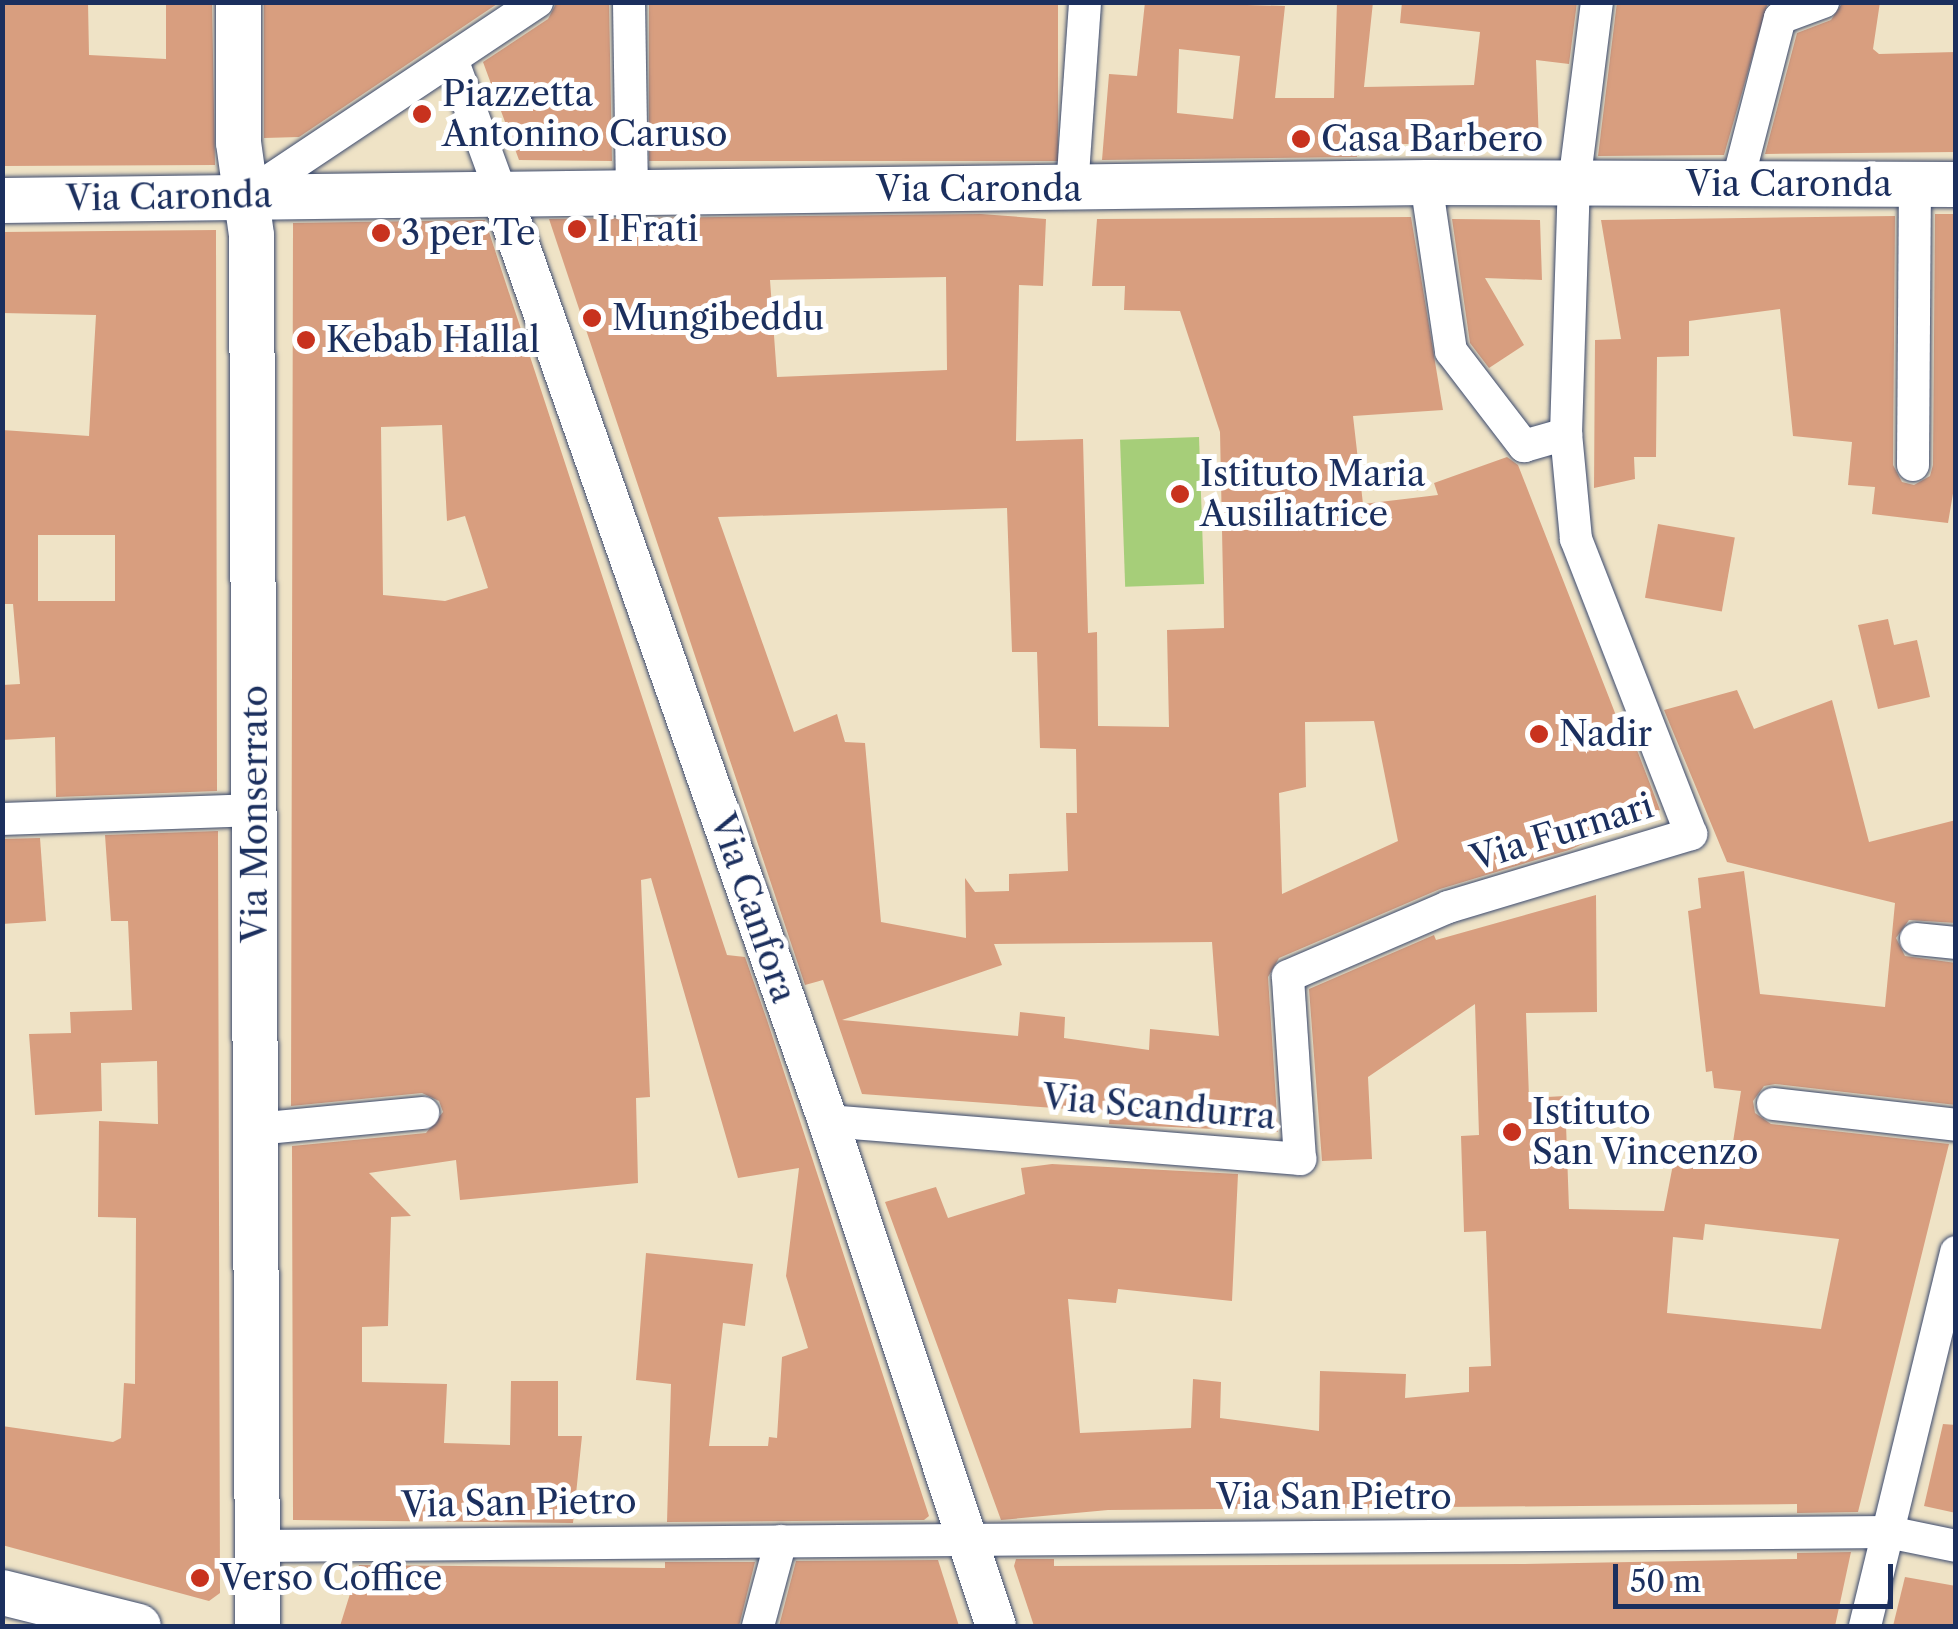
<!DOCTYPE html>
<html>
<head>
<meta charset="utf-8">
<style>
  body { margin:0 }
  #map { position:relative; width:1958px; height:1629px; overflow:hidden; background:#efe3c6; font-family:"Libre Caslon Text",serif }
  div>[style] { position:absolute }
  .green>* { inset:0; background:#a6ce79; transform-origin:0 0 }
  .building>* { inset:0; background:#d89e7f; transform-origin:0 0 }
  .roads { filter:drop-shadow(0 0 2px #3b4a6e) drop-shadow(0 0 2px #3b4a6e) }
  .minor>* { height:32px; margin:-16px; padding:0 16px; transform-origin:16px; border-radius:16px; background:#fff }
  .tertiary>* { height:40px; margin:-20px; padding:0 20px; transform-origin:20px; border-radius:20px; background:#fff }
  .secondary>* { height:45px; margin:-22.5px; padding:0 22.5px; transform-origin:22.5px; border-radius:22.5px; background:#fff }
  .dots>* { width:28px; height:28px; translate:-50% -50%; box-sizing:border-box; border:5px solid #fff; border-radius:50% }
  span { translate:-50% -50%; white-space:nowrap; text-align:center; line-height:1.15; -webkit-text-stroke:10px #fff; paint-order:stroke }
  .poi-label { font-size:35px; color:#1b2f5e }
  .left { translate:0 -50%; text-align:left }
  .street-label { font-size:35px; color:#1b2f5e }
  .frame { position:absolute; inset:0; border:5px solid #1b2f5e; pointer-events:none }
  .scale { position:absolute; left:1613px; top:1564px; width:280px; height:45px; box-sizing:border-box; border:5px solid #1b2f5e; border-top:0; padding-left:12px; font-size:30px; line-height:35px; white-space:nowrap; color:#1b2f5e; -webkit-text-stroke:8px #fff; paint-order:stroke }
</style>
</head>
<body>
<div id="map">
  <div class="green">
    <i style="left:1199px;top:437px;width:147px;height:79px;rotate:88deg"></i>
  </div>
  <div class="building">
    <i style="clip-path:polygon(2px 2px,88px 2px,89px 55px,166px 59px,166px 2px,212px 2px,215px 165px,2px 166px)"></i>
    <i style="clip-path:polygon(264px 2px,500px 2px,299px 137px,264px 138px)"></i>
    <i style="clip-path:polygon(557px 2px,609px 2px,612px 161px,519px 160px,483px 62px,548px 19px)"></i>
    <i style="left:649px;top:2px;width:409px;height:159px"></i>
    <i style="clip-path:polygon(evenodd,1145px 2px,1285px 6px,1275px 98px,1334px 98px,1337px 2px,1373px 2px,1364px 87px,1474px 85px,1480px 32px,1400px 23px,1402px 2px,1577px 2px,1569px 64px,1536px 60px,1539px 144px,1358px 144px,1357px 157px,1102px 160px,1109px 74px,1137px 76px,1145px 2px,1179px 49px,1240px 56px,1233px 119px,1177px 113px,1179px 49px)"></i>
    <i style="clip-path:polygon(1617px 2px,1768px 2px,1724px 155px,1598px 156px)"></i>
    <i style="clip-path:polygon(1843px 2px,1880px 2px,1873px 49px,1879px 54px,1956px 52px,1956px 152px,1765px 154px,1797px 33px,1831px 20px)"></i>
    <i style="clip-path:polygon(evenodd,981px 214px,1046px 219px,1043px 286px,1019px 285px,1016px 441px,1083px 439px,1088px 633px,1097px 632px,1098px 726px,1169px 727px,1167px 630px,1224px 628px,1220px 432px,1180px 311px,1124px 310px,1125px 286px,1092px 286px,1097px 219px,1411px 217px,1443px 410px,1353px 416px,1363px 504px,1438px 495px,1434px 483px,1507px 457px,1518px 465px,1610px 700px,1620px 726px,1627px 724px,1660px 810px,1569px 850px,1440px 889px,1279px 958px,1268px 977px,1278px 1132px,1109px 1124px,1110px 1112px,862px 1094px,823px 980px,805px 985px,549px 219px,981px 214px,946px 277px,947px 370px,777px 377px,770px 280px,946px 277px,981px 214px,1007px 508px,1012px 652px,1037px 652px,1040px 748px,1076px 749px,1077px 813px,1066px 813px,1068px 871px,1009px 874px,1009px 891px,975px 892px,965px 878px,966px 938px,881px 922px,865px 743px,845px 742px,837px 714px,794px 732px,718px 517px,1007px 508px,981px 214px,1374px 721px,1398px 841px,1282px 894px,1279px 793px,1306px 787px,1305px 722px,1374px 721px,981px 214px,1212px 942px,1219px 1036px,1150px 1029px,1149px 1050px,1064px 1038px,1065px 1017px,1020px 1012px,1018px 1036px,842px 1020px,1002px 965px,994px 944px,1212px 942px)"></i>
    <i style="clip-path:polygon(1935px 214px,1956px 214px,1956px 476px,1948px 523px,1872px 514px,1875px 487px,1848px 485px,1852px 442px,1793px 436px,1780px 309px,1689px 321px,1689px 356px,1657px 357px,1656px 457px,1634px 457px,1635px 479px,1594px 488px,1595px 340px,1621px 339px,1601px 220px,1895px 216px,1893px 465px,1902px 482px,1914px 485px,1930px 476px,1933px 465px)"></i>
    <i style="clip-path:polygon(1452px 219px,1540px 220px,1542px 280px,1485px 278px,1524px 345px,1489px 368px,1470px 343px)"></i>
    <i style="clip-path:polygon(evenodd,485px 220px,727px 955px,745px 957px,767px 1020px,929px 1516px,924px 1520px,667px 1522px,671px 1384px,636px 1380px,646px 1253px,753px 1264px,745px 1326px,723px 1323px,709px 1446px,768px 1446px,769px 1437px,777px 1438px,782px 1357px,808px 1348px,786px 1276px,799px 1168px,738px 1178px,651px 878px,641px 880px,650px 1097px,636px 1098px,638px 1183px,460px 1200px,456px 1160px,369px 1173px,411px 1216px,391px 1217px,388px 1326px,362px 1327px,362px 1382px,447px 1384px,444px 1443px,510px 1445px,511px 1381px,558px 1381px,558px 1436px,582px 1436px,573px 1523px,293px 1520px,292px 1146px,426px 1133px,443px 1112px,439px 1101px,422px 1093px,291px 1106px,293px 223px,485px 220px,442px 425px,447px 521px,465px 516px,488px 588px,445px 601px,383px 595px,381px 427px,442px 425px)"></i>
    <i style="clip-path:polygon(evenodd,216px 230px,217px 791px,56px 797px,55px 737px,2px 740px,2px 685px,20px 684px,13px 604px,2px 604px,2px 430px,89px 436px,96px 315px,2px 313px,2px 232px,216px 230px,38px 535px,115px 535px,115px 601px,38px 601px,38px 535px)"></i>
    <i style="left:1658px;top:524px;width:78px;height:75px;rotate:10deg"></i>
    <i style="clip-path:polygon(1888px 619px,1894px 645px,1917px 640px,1930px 697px,1878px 709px,1858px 625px)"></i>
    <i style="clip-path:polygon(evenodd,1737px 690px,1754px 729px,1832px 700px,1869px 842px,1956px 820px,1956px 923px,1909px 920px,1896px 938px,1905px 956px,1956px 963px,1956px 1105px,1775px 1084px,1764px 1086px,1753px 1101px,1755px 1113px,1771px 1124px,1949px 1144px,1858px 1512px,1797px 1513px,1797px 1504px,1108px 1510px,1001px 1520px,885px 1202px,936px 1187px,948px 1218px,1025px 1194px,1021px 1168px,1052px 1164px,1238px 1174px,1232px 1301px,1118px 1289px,1116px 1303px,1068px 1299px,1080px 1433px,1191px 1428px,1193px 1379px,1221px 1382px,1220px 1418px,1319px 1431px,1320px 1371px,1406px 1374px,1405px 1398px,1469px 1392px,1469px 1367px,1491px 1366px,1486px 1231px,1464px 1232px,1461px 1136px,1479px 1135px,1475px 1004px,1368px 1077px,1372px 1159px,1322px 1161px,1309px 989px,1434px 935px,1436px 940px,1596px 895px,1597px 1012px,1526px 1013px,1529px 1098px,1565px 1096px,1569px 1209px,1664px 1211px,1675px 1154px,1730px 1161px,1741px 1091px,1714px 1088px,1712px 1071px,1706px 1072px,1688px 911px,1701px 908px,1698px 878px,1744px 871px,1760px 994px,1885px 1007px,1895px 903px,1727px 862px,1664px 710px,1737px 690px,1705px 1224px,1839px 1239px,1821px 1329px,1667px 1313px,1673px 1237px,1703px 1240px,1705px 1224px)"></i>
    <i style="clip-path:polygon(218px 831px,220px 1593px,209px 1601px,2px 1545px,2px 1426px,113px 1442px,121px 1438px,124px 1383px,135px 1384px,136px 1218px,98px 1217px,99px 1121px,158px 1124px,157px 1061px,101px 1063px,102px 1111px,35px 1115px,29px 1034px,71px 1033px,70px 1012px,132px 1010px,128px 921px,111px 921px,105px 835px)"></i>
    <i style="clip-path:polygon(40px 838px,46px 921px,2px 924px,2px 839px)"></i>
    <i style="clip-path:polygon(1943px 1424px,1956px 1425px,1956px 1513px,1924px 1506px)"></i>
    <i style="clip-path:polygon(1851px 1552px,1835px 1626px,1034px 1626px,1014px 1566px,1016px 1559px,1054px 1559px,1054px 1566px,1522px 1564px,1797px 1559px,1797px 1553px)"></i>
    <i style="clip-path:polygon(938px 1560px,959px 1626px,779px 1626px,796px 1561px)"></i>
    <i style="clip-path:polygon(665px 1562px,755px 1562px,739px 1626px,340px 1626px,359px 1565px,665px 1568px)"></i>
    <i style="clip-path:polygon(1905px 1577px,1956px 1586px,1956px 1626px,1893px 1626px)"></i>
  </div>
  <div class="roads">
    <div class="minor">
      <i style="left:629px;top:2px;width:189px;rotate:89.1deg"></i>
      <i style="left:452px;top:59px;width:143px;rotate:69.9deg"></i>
      <i style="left:1426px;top:182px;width:171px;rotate:81.6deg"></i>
      <i style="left:1451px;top:351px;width:120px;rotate:52.5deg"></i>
      <i style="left:1524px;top:446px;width:44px;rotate:-15.9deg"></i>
      <i style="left:1737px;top:184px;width:171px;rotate:-75.5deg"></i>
      <i style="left:1780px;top:18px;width:46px;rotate:-20.4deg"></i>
      <i style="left:1072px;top:189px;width:187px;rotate:-86deg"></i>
      <i style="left:246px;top:196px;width:350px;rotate:-33.7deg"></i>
      <i style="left:1913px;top:465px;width:281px;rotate:-89.6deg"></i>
      <i style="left:2px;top:819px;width:253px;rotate:-2deg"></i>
      <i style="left:1916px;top:939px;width:40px;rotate:5.7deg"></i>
      <i style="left:1773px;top:1104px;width:184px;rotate:6.5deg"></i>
      <i style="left:828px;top:1121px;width:474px;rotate:4.6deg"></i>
      <i style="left:1300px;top:1159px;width:183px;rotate:-93.8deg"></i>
      <i style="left:1288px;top:976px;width:174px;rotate:-23.3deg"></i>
      <i style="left:1448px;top:907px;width:254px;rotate:-16.7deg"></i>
      <i style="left:1691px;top:834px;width:317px;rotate:-111.3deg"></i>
      <i style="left:1576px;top:539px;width:105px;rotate:-95.4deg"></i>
      <i style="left:1566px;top:434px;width:250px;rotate:-88.2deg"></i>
      <i style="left:1574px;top:184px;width:183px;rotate:-82.8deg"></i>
      <i style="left:256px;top:1129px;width:168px;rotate:-5.5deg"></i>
      <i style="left:257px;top:1546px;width:1631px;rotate:-0.49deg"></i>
      <i style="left:1888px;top:1532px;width:69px;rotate:11.6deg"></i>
      <i style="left:758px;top:1626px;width:88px;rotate:-74.9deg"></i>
      <i style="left:1865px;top:1626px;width:385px;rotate:-76.3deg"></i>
    </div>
    <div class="tertiary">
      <i style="left:501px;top:193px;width:984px;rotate:70.59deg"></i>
      <i style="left:828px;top:1121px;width:532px;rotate:71.6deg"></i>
    </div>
    <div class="secondary">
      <i style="left:238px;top:2px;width:140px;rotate:90deg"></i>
      <i style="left:238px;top:142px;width:94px;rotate:82deg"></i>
      <i style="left:251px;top:235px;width:1391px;rotate:89.75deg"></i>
      <i style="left:2px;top:200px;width:1424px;rotate:-0.72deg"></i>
      <i style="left:1426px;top:182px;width:530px;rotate:0.22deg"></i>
      <i style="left:2px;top:1592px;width:140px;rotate:14deg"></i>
    </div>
  </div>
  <div class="dots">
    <i style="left:422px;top:114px;background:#c8321e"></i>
    <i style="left:1301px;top:139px;background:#c8321e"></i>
    <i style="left:577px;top:229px;background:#c8321e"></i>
    <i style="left:381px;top:233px;background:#c8321e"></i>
    <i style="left:592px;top:318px;background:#c8321e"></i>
    <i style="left:306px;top:340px;background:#c8321e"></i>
    <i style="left:1180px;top:494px;background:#c8321e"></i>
    <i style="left:1539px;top:734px;background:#c8321e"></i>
    <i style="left:1512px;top:1132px;background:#c8321e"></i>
    <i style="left:200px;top:1578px;background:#c8321e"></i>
  </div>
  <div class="poi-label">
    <span class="left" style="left:442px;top:114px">Piazzetta<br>Antonino Caruso</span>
    <span class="left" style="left:1321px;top:139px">Casa Barbero</span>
    <span class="left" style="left:597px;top:229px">I Frati</span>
    <span class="left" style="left:401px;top:233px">3 per Te</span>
    <span class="left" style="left:612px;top:318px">Mungibeddu</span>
    <span class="left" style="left:326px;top:340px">Kebab Hallal</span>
    <span class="left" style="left:1200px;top:494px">Istituto Maria<br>Ausiliatrice</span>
    <span class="left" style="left:1559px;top:734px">Nadir</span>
    <span class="left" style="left:1532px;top:1132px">Istituto<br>San Vincenzo</span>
    <span class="left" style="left:220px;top:1578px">Verso Coffice</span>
  </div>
  <div class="street-label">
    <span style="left:1789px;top:184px">Via Caronda</span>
    <span style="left:979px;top:189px">Via Caronda</span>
    <span style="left:169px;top:197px;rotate:-1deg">Via Caronda</span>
    <span style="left:255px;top:814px;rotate:-90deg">Via Monserrato</span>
    <span style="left:1562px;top:832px;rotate:-17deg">Via Furnari</span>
    <span style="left:753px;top:908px;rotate:71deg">Via Canfora</span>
    <span style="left:1159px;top:1107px;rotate:5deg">Via Scandurra</span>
    <span style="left:1334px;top:1497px">Via San Pietro</span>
    <span style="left:519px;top:1503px;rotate:-1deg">Via San Pietro</span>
  </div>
  <div class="frame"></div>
  <div class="scale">50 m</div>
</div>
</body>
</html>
